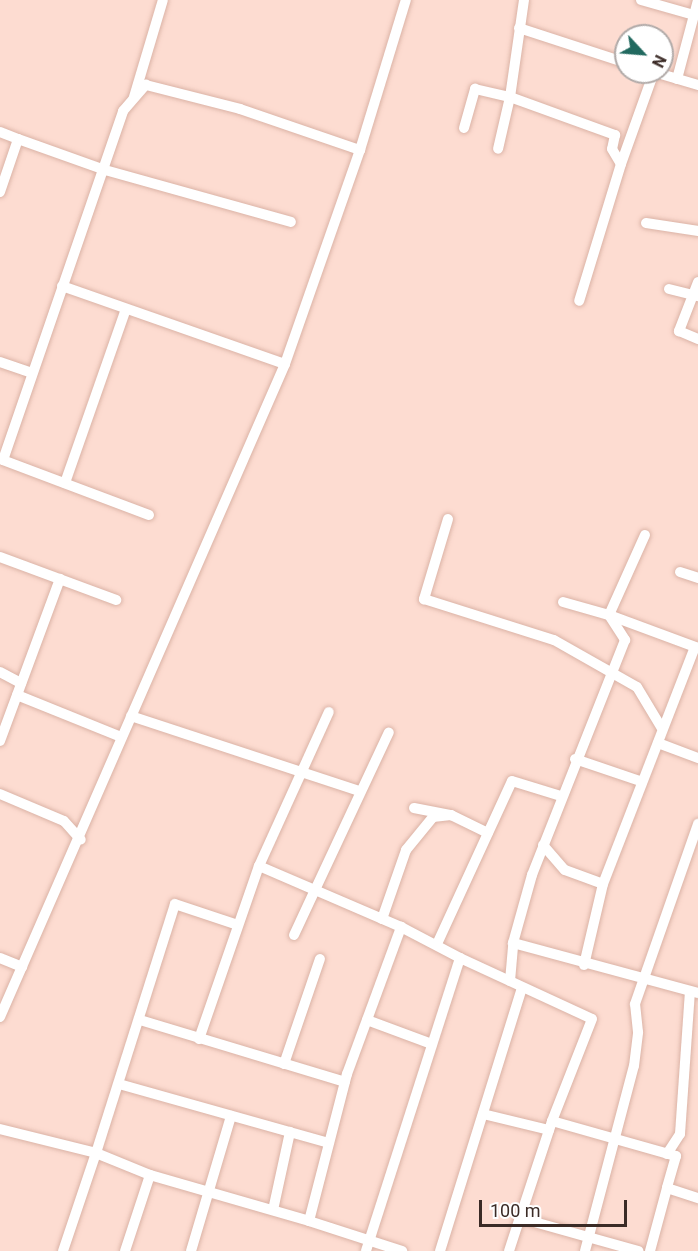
<!DOCTYPE html>
<html>
<head>
<meta charset="utf-8">
<style>
  body { margin:0 }
  #map { position:relative; width:698px; height:1251px; overflow:hidden; background:#fddcd1; font-family:Roboto,sans-serif }
  div>[style] { position:absolute }
  .roads { filter:drop-shadow(0 0 2px #dbb3a6) drop-shadow(0 0 2px #dbb3a6) }
  .minor>* { height:10px; margin:-5px; padding:0 5px; transform-origin:5px; border-radius:5px; background:#fff }
  span { translate:-50% -50%; white-space:nowrap; text-align:center; line-height:1.15; -webkit-text-stroke:5px #fff; paint-order:stroke }
  .north { position:absolute; left:614px; top:24px; width:60px; height:60px; box-sizing:border-box; background:#fff; border:2px solid #b1aaa8; border-radius:50%; rotate:116deg; font-size:16px; font-weight:700; line-height:24px; text-align:center; color:#3b2b26 }
  .north::after { content:''; display:block; margin:auto; width:21px; height:27px; background:#21695f; clip-path:polygon(50% 0,100% 100%,50% 72%,0 100%) }
  .scale { position:absolute; left:479px; top:1200px; width:148px; height:27px; box-sizing:border-box; border:3px solid #3b2b26; border-top:0; padding-left:8px; font-size:18px; line-height:21px; white-space:nowrap; color:#3b2b26; -webkit-text-stroke:4px #fff; paint-order:stroke }
</style>
</head>
<body>
<div id="map">
  <div class="roads">
    <div class="minor">
      <i style="left:524px;top:0;width:98px;rotate:98.2deg"></i>
      <i style="left:510px;top:97px;width:112px;rotate:19.9deg"></i>
      <i style="left:615px;top:135px;width:14px;rotate:102deg"></i>
      <i style="left:612px;top:149px;width:17px;rotate:59deg"></i>
      <i style="left:621px;top:164px;width:143px;rotate:107deg"></i>
      <i style="left:641px;top:0;width:55px;rotate:15.8deg"></i>
      <i style="left:519px;top:28px;width:113px;rotate:18.1deg"></i>
      <i style="left:654px;top:72px;width:46px;rotate:16.5deg"></i>
      <i style="left:677px;top:79px;width:82px;rotate:-75.1deg"></i>
      <i style="left:134px;top:97px;width:101px;rotate:-73.4deg"></i>
      <i style="left:464px;top:128px;width:41px;rotate:-74.2deg"></i>
      <i style="left:475px;top:89px;width:36px;rotate:13deg"></i>
      <i style="left:510px;top:97px;width:53px;rotate:103deg"></i>
      <i style="left:0;top:132px;width:19px;rotate:21deg"></i>
      <i style="left:621px;top:164px;width:98px;rotate:-70.3deg"></i>
      <i style="left:0;top:192px;width:56px;rotate:-71.2deg"></i>
      <i style="left:18px;top:139px;width:92px;rotate:19.6deg"></i>
      <i style="left:105px;top:170px;width:193px;rotate:15.6deg"></i>
      <i style="left:646px;top:223px;width:53px;rotate:8.7deg"></i>
      <i style="left:698px;top:282px;width:53px;rotate:111.2deg"></i>
      <i style="left:679px;top:331px;width:21px;rotate:23deg"></i>
      <i style="left:62px;top:286px;width:236px;rotate:19.3deg"></i>
      <i style="left:669px;top:289px;width:30px;rotate:14deg"></i>
      <i style="left:0;top:362px;width:34px;rotate:19deg"></i>
      <i style="left:65px;top:483px;width:184px;rotate:-70.7deg"></i>
      <i style="left:149px;top:515px;width:156px;rotate:-159.4deg"></i>
      <i style="left:3px;top:460px;width:369px;rotate:-71deg"></i>
      <i style="left:123px;top:111px;width:35px;rotate:-49deg"></i>
      <i style="left:146px;top:85px;width:97px;rotate:14.3deg"></i>
      <i style="left:240px;top:109px;width:127px;rotate:18.9deg"></i>
      <i style="left:448px;top:519px;width:84px;rotate:106.7deg"></i>
      <i style="left:424px;top:599px;width:136px;rotate:17.5deg"></i>
      <i style="left:554px;top:640px;width:95px;rotate:29.5deg"></i>
      <i style="left:637px;top:687px;width:47px;rotate:59deg"></i>
      <i style="left:645px;top:535px;width:88px;rotate:114.2deg"></i>
      <i style="left:609px;top:615px;width:95px;rotate:20.3deg"></i>
      <i style="left:0;top:557px;width:124px;rotate:20.3deg"></i>
      <i style="left:680px;top:572px;width:19px;rotate:18deg"></i>
      <i style="left:563px;top:602px;width:48px;rotate:15.8deg"></i>
      <i style="left:609px;top:615px;width:30px;rotate:57deg"></i>
      <i style="left:625px;top:640px;width:253px;rotate:111.6deg"></i>
      <i style="left:532px;top:875px;width:71px;rotate:105.6deg"></i>
      <i style="left:513px;top:943px;width:192px;rotate:15.1deg"></i>
      <i style="left:0;top:672px;width:24px;rotate:28deg"></i>
      <i style="left:17px;top:695px;width:112px;rotate:22deg"></i>
      <i style="left:131px;top:716px;width:240px;rotate:18.2deg"></i>
      <i style="left:0;top:741px;width:173px;rotate:-69.7deg"></i>
      <i style="left:658px;top:743px;width:43px;rotate:20.6deg"></i>
      <i style="left:575px;top:759px;width:69px;rotate:18.7deg"></i>
      <i style="left:0;top:794px;width:69px;rotate:22.9deg"></i>
      <i style="left:64px;top:821px;width:25px;rotate:48deg"></i>
      <i style="left:414px;top:808px;width:38px;rotate:11deg"></i>
      <i style="left:451px;top:815px;width:41px;rotate:25.9deg"></i>
      <i style="left:543px;top:845px;width:33px;rotate:49deg"></i>
      <i style="left:565px;top:870px;width:40px;rotate:20.2deg"></i>
      <i style="left:259px;top:866px;width:61px;rotate:23.2deg"></i>
      <i style="left:315px;top:890px;width:174px;rotate:-64.9deg"></i>
      <i style="left:382px;top:919px;width:73px;rotate:-70.8deg"></i>
      <i style="left:406px;top:850px;width:43px;rotate:-50.7deg"></i>
      <i style="left:433px;top:817px;width:18px;rotate:-6deg"></i>
      <i style="left:294px;top:935px;width:50px;rotate:-65deg"></i>
      <i style="left:315px;top:890px;width:94px;rotate:23.3deg"></i>
      <i style="left:401px;top:927px;width:67px;rotate:27.7deg"></i>
      <i style="left:460px;top:958px;width:308px;rotate:107.8deg"></i>
      <i style="left:437px;top:944px;width:179px;rotate:-65.3deg"></i>
      <i style="left:512px;top:781px;width:51px;rotate:17deg"></i>
      <i style="left:0;top:958px;width:24px;rotate:22deg"></i>
      <i style="left:460px;top:958px;width:145px;rotate:24.8deg"></i>
      <i style="left:592px;top:1019px;width:110px;rotate:111.4deg"></i>
      <i style="left:584px;top:965px;width:83px;rotate:-76.8deg"></i>
      <i style="left:603px;top:884px;width:254px;rotate:-68.8deg"></i>
      <i style="left:510px;top:981px;width:38px;rotate:-85deg"></i>
      <i style="left:0;top:1017px;width:712px;rotate:-66.42deg"></i>
      <i style="left:285px;top:364px;width:227px;rotate:-70.7deg"></i>
      <i style="left:360px;top:150px;width:157px;rotate:-73deg"></i>
      <i style="left:140px;top:1020px;width:214px;rotate:16.8deg"></i>
      <i style="left:367px;top:1020px;width:69px;rotate:20.3deg"></i>
      <i style="left:199px;top:1039px;width:183px;rotate:-70.9deg"></i>
      <i style="left:259px;top:866px;width:169px;rotate:-65.6deg"></i>
      <i style="left:284px;top:1064px;width:111px;rotate:-71.1deg"></i>
      <i style="left:119px;top:1084px;width:218px;rotate:15.7deg"></i>
      <i style="left:483px;top:1114px;width:68px;rotate:13.6deg"></i>
      <i style="left:0;top:1129px;width:99px;rotate:14deg"></i>
      <i style="left:96px;top:1153px;width:261px;rotate:-72.4deg"></i>
      <i style="left:175px;top:904px;width:66px;rotate:18.4deg"></i>
      <i style="left:667px;top:1154px;width:24px;rotate:-57deg"></i>
      <i style="left:680px;top:1134px;width:143px;rotate:-86deg"></i>
      <i style="left:150px;top:1175px;width:166px;rotate:16.1deg"></i>
      <i style="left:309px;top:1221px;width:152px;rotate:-75.5deg"></i>
      <i style="left:347px;top:1074px;width:157px;rotate:-69.8deg"></i>
      <i style="left:273px;top:1210px;width:80px;rotate:-77.7deg"></i>
      <i style="left:520px;top:1218px;width:102px;rotate:-71.7deg"></i>
      <i style="left:552px;top:1121px;width:129px;rotate:15.8deg"></i>
      <i style="left:676px;top:1156px;width:33px;rotate:106deg"></i>
      <i style="left:309px;top:1221px;width:98px;rotate:17.9deg"></i>
      <i style="left:63px;top:1251px;width:103px;rotate:-71.4deg"></i>
      <i style="left:96px;top:1153px;width:58px;rotate:22.2deg"></i>
      <i style="left:150px;top:1175px;width:80px;rotate:108.2deg"></i>
      <i style="left:191px;top:1251px;width:141px;rotate:-73.5deg"></i>
      <i style="left:440px;top:1251px;width:276px;rotate:-72.7deg"></i>
      <i style="left:509px;top:1251px;width:35px;rotate:-72deg"></i>
      <i style="left:520px;top:1218px;width:123px;rotate:15.6deg"></i>
      <i style="left:585px;top:1251px;width:191px;rotate:-75.2deg"></i>
      <i style="left:634px;top:1066px;width:34px;rotate:-83deg"></i>
      <i style="left:638px;top:1032px;width:28px;rotate:-96deg"></i>
      <i style="left:635px;top:1004px;width:191px;rotate:-70.7deg"></i>
      <i style="left:650px;top:1251px;width:65px;rotate:-74.9deg"></i>
      <i style="left:667px;top:1188px;width:33px;rotate:18deg"></i>
    </div>
  </div>
  <div class="north">N</div>
  <div class="scale">100 m</div>
</div>
</body>
</html>
